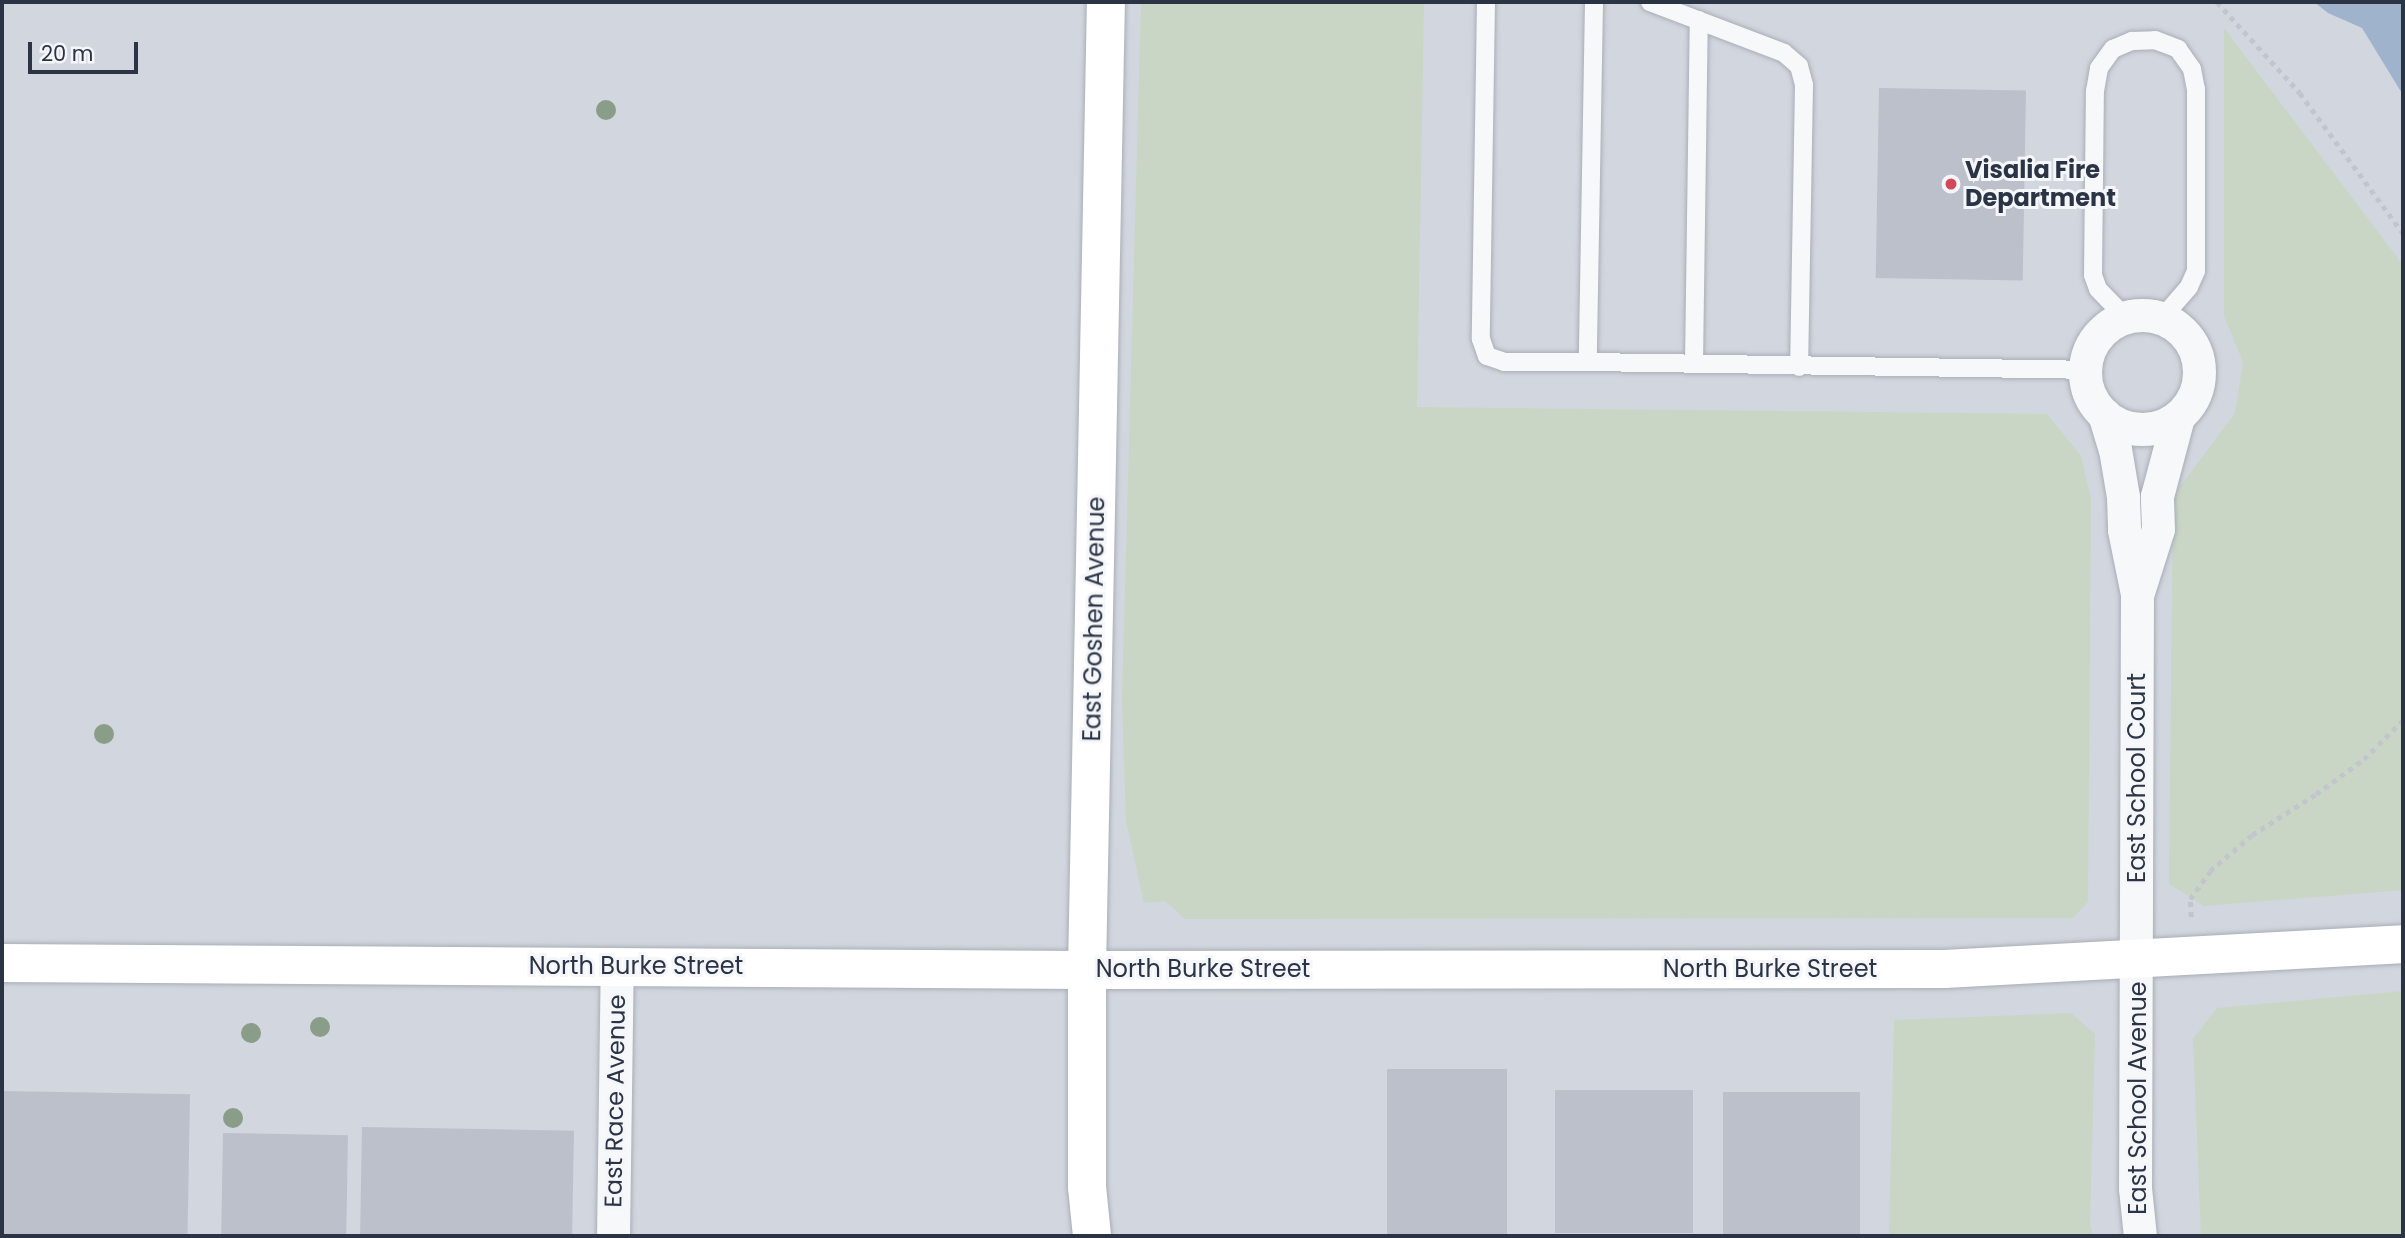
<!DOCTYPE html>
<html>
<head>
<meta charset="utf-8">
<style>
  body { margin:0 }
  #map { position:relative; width:2405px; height:1238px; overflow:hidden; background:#e4e7ec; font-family:Poppins,sans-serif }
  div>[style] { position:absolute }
  .built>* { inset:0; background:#d2d6de; transform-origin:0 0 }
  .green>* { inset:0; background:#c9d6c5 }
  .water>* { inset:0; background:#9fb4cc }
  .building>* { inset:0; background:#bbc0ca; transform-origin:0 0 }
  .path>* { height:4.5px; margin-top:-2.25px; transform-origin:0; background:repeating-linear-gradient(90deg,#c2c5cb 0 5px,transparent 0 10px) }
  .roads { filter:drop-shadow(0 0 2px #a9aeb7) drop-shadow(0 0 2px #a9aeb7) }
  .lane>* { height:18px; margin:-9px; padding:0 9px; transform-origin:9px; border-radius:9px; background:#f7f8fa }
  .street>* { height:33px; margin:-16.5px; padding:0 16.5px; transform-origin:16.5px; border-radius:16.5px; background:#f7f8fa }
  .street>.ring { margin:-16.5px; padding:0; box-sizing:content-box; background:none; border:33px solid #f7f8fa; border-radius:50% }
  .secondary>* { height:38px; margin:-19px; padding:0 19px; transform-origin:19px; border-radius:19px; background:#fff }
  .trees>* { width:20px; height:20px; margin:-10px; border-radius:50%; background:#899d89 }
  .dots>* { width:19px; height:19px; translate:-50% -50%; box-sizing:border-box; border:4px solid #f4f6f9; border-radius:50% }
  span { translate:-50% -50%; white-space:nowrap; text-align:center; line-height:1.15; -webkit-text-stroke:6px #f4f6f9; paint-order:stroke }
  .poi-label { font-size:24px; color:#2b3445; font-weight:700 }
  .left { translate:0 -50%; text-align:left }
  .street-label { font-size:24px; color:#2b3445 }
  .frame { position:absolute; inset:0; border:4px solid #2b3445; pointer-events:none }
  .scale { position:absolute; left:28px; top:42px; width:110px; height:32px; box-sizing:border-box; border:4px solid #2b3445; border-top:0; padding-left:9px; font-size:21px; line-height:24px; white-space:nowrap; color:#2b3445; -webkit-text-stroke:5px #f4f6f9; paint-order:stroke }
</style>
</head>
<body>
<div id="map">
  <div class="built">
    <i style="left:2px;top:2px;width:2401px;height:1234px"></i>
  </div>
  <div class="green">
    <i style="clip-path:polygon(1141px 2px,1424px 2px,1417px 407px,2047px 414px,2081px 456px,2091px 499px,2088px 902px,2073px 918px,1185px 919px,1165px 901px,1144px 903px,1126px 821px,1122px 701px)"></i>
    <i style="clip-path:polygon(2224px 28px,2403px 265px,2403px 890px,2204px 906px,2169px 884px,2173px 496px,2235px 413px,2243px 362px,2224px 316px)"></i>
    <i style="clip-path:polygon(2403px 991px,2403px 1236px,2201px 1236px,2193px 1039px,2217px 1008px)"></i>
    <i style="clip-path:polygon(2071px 1013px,2095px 1034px,2090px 1224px,2093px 1236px,1889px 1236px,1894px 1020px)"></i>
  </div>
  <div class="water">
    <i style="clip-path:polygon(2314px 2px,2403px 2px,2403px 95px,2362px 28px,2328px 13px)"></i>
  </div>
  <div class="building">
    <i style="left:1879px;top:88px;width:147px;height:190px;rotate:1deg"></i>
    <i style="left:1387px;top:1069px;width:120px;height:167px"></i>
    <i style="left:1555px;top:1090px;width:138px;height:143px"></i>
    <i style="left:2px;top:1091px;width:188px;height:145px;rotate:1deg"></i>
    <i style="left:1723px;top:1092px;width:137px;height:144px"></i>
    <i style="left:362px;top:1127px;width:212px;height:109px;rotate:1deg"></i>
    <i style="left:223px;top:1133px;width:125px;height:103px;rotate:1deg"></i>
  </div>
  <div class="path">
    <i style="left:2217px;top:2px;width:123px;rotate:47.6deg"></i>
    <i style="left:2300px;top:93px;width:174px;rotate:53.7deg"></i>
    <i style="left:2191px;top:917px;width:18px;rotate:-93deg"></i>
    <i style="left:2190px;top:899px;width:34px;rotate:-54deg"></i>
    <i style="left:2210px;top:871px;width:55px;rotate:-40.6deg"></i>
    <i style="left:2252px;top:835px;width:76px;rotate:-32.6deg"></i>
    <i style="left:2316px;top:794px;width:59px;rotate:-36.1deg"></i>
    <i style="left:2364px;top:759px;width:55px;rotate:-45deg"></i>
  </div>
  <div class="roads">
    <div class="lane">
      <i style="left:1486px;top:2px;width:337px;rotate:90.9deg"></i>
      <i style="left:1481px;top:339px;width:18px;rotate:71deg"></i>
      <i style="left:1487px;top:356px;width:18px;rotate:19deg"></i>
      <i style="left:1504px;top:362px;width:84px"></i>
      <i style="left:1594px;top:2px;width:360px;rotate:91deg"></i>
      <i style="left:1588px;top:362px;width:497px;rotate:0.9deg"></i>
      <i style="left:1650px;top:2px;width:143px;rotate:20.8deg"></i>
      <i style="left:1784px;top:53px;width:20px;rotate:41deg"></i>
      <i style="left:1799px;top:66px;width:20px;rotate:75deg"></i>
      <i style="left:1804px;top:85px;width:282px;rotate:91deg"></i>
      <i style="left:2125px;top:317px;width:39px;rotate:-134deg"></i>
      <i style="left:2098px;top:289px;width:15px;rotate:-110deg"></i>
      <i style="left:2093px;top:275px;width:184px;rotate:-89.4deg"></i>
      <i style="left:2095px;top:91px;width:23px;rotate:-80deg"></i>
      <i style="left:2099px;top:68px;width:24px;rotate:-54deg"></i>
      <i style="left:2113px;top:49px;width:21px;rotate:-23deg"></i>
      <i style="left:2132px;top:41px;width:23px;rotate:-2deg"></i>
      <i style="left:2155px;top:40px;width:25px;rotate:21deg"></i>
      <i style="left:2178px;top:49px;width:24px;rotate:55deg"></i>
      <i style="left:2192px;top:69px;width:20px;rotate:79deg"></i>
      <i style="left:2196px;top:89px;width:182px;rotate:90deg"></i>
      <i style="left:2196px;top:271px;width:17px;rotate:114deg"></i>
      <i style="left:2189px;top:287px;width:41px;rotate:131.1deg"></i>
      <i style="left:1694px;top:364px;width:344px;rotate:-89.2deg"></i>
    </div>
    <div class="street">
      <i class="ring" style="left:2085px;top:315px;width:81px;height:81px"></i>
      <i style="left:2104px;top:414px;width:37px;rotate:73deg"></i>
      <i style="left:2115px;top:449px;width:49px;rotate:80.5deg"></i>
      <i style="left:2123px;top:497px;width:33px;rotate:88deg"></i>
      <i style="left:2124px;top:530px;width:65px;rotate:78.5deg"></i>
      <i style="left:2137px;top:594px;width:594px;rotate:90.19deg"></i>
      <i style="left:2135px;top:1188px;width:48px;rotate:84.1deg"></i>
      <i style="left:2138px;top:592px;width:66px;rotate:-72.4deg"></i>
      <i style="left:2158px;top:529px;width:33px;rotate:-92deg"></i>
      <i style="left:2157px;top:496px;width:82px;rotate:-75.1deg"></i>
      <i style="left:613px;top:1236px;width:270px;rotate:-89.2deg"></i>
    </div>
    <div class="secondary">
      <i style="left:2px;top:963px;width:1085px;rotate:0.37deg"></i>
      <i style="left:1087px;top:970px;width:858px;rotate:-0.07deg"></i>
      <i style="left:1945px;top:969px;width:459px;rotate:-3.1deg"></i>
      <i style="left:1092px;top:1236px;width:49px;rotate:-95.8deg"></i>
      <i style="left:1087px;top:1187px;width:217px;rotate:-90deg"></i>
      <i style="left:1087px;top:970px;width:968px;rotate:-88.88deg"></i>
    </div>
  </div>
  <div class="trees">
    <i style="left:606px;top:110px"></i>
    <i style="left:104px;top:734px"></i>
    <i style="left:320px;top:1027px"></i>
    <i style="left:251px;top:1033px"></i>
    <i style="left:233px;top:1118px"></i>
  </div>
  <div class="dots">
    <i style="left:1951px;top:184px;background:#d1495b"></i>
  </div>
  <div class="poi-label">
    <span class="left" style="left:1965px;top:184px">Visalia Fire<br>Department</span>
  </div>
  <div class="street-label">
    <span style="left:1094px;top:619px;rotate:-89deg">East Goshen Avenue</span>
    <span style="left:2137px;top:778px;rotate:-90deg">East School Court</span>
    <span style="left:636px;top:966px">North Burke Street</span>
    <span style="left:1203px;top:969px">North Burke Street</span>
    <span style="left:1770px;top:969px">North Burke Street</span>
    <span style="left:2138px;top:1098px;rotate:-90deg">East School Avenue</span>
    <span style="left:615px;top:1101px;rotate:-89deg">East Race Avenue</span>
  </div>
  <div class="frame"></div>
  <div class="scale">20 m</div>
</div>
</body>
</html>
